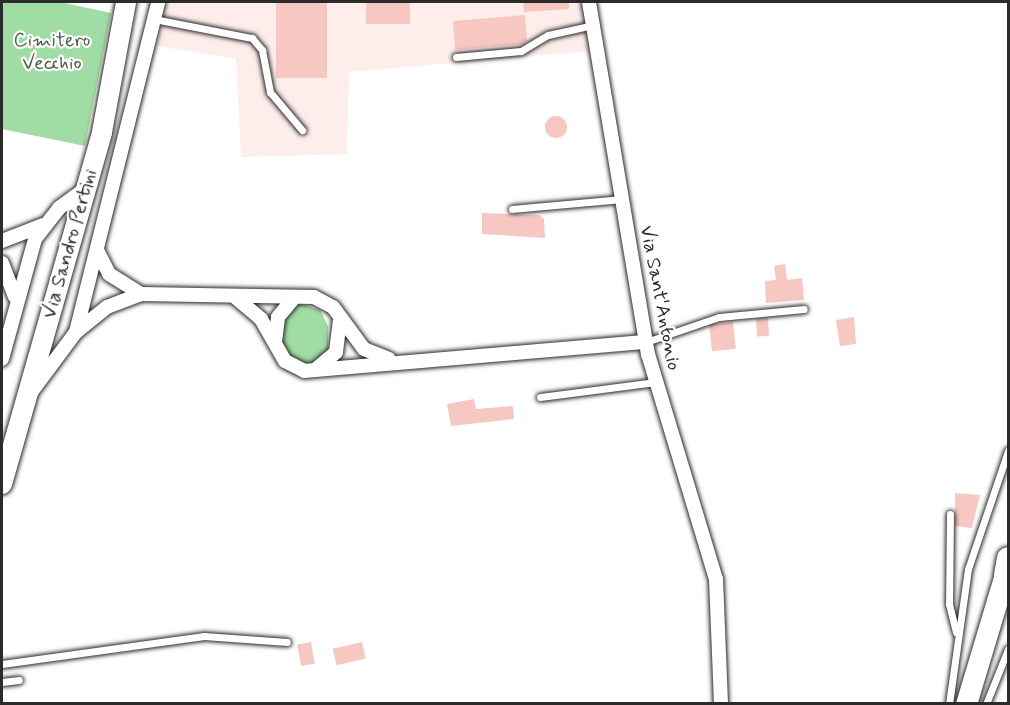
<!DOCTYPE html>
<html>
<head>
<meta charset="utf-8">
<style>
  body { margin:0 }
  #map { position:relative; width:1010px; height:705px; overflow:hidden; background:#fff; font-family:Mynerve,sans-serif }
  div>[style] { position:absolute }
  .built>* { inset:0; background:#fdeeec }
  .green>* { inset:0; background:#a0dda4 }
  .building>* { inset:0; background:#f7c7c1; transform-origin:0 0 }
  .round { border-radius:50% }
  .roads { filter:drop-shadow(0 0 2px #2b2b2b) drop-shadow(0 0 2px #2b2b2b) }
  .service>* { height:7px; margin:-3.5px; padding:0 3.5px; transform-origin:3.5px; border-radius:3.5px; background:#fff }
  .minor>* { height:14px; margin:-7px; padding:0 7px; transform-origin:7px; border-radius:7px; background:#fff }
  .secondary>* { height:20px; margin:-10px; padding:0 10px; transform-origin:10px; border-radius:10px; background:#fff }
  .primary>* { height:21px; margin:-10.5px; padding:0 10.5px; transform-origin:10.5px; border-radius:10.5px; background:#fff }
  .trunk>* { height:22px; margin:-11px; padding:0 11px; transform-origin:11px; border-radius:11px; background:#fff }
  span { translate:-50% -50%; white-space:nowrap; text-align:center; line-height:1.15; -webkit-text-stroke:4.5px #fff; paint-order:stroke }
  .park-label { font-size:20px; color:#4e604f }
  .street-label { font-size:20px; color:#2b2b2b }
  .frame { position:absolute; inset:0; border:3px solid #2b2b2b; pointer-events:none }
</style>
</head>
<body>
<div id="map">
  <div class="built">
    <i style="clip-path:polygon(168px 2px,582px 2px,591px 51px,349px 72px,347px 154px,241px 157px,236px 59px,157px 46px)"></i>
  </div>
  <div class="green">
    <i style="clip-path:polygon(2px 2px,60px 2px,111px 13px,85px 146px,2px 129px)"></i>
    <i style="clip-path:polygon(299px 303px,320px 310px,328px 326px,328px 350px,308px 367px,282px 351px,282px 322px)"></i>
  </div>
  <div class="building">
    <i style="left:276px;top:2px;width:51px;height:76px"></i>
    <i style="left:366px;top:2px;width:44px;height:22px"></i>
    <i style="clip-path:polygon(523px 2px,569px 2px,569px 9px,524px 12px)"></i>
    <i style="clip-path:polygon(525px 15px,527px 41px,522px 44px,455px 50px,453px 21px)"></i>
    <i class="round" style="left:545px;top:116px;width:22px;height:22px"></i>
    <i style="clip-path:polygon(482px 213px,539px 215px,544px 219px,545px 238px,482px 234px)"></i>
    <i style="clip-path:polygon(785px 264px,787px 280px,802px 278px,804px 300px,766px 303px,765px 281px,776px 280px,774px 266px)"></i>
    <i style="clip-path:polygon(854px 317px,856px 344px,840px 346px,836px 320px)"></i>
    <i style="left:768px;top:318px;width:18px;height:12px;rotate:87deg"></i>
    <i style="left:733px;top:322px;width:27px;height:24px;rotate:84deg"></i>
    <i style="clip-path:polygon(474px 399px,476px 409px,513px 406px,514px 419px,451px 426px,447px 404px)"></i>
    <i style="clip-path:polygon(955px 493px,980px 495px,972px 528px,955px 526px)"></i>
    <i style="left:311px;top:642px;width:22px;height:14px;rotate:80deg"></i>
    <i style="left:362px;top:642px;width:17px;height:30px;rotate:77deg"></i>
  </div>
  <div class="roads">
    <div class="service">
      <i style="left:154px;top:19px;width:100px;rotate:11deg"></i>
      <i style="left:252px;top:38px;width:16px;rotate:50deg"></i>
      <i style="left:262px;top:50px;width:43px;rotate:79.2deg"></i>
      <i style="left:270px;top:92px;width:50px;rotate:49.9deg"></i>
      <i style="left:456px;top:57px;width:65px;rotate:-5.3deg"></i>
      <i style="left:521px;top:51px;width:31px;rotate:-31deg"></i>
      <i style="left:548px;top:35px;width:46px;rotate:-12.5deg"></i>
      <i style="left:512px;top:209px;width:110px;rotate:-5.2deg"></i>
      <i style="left:646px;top:342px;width:77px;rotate:-18.9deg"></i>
      <i style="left:719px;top:317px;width:85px;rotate:-5.4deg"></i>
      <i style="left:540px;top:397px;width:117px;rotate:-7.4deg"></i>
      <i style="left:950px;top:514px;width:90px;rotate:90.6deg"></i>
      <i style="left:949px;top:604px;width:29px;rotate:76deg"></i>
      <i style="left:2px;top:664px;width:204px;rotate:-7.9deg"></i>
      <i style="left:204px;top:636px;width:83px;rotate:4.1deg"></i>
      <i style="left:2px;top:682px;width:17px;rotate:-7deg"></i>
      <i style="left:949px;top:704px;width:136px;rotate:-82deg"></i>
      <i style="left:968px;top:569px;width:125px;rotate:-71.3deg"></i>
      <i style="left:986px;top:704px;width:59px;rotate:-68.2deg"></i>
    </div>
    <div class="minor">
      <i style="left:589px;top:2px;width:357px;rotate:80.5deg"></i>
      <i style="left:648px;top:354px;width:235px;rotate:73.2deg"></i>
      <i style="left:716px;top:579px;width:125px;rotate:87.7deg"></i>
      <i style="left:2px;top:241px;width:44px;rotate:-21.3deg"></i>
      <i style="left:97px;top:250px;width:27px;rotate:63deg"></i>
      <i style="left:109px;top:274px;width:38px;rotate:32deg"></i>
      <i style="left:2px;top:263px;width:36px;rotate:69deg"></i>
      <i style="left:235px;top:297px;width:34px;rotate:40deg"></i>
      <i style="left:261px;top:319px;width:48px;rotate:60.3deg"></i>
      <i style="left:285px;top:361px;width:22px;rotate:27deg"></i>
      <i style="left:305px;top:371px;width:342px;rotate:-4.9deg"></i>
      <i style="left:76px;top:332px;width:40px;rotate:-39deg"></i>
      <i style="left:107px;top:307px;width:36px;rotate:-21deg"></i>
      <i style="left:141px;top:294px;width:173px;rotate:1deg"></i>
      <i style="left:314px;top:297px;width:21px;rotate:28deg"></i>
      <i style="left:333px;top:307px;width:52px;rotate:53.6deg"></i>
      <i style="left:364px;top:349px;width:27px;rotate:22deg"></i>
      <i style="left:275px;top:342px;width:25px;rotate:-83deg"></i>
      <i style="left:278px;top:317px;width:26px;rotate:-50deg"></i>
      <i style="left:2px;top:359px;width:124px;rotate:-74.6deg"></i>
      <i style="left:35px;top:239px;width:39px;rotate:-52deg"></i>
      <i style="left:59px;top:208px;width:34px;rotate:-36deg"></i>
      <i style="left:316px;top:369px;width:26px;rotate:-40deg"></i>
      <i style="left:336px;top:352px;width:31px;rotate:-83deg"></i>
      <i style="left:32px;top:391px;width:74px;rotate:-53.3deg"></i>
      <i style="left:76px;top:332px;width:340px;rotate:-76deg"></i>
    </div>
    <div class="secondary">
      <i style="left:2px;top:484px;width:366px;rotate:-74.1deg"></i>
      <i style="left:102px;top:132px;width:132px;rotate:-79.5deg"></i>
    </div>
    <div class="primary">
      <i style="left:966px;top:704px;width:146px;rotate:-73.3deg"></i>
    </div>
    <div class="trunk">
      <i style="left:1005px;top:575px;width:17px;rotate:-80deg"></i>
    </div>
  </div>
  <div class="park-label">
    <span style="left:52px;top:52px">Cimitero<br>Vecchio</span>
  </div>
  <div class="street-label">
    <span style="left:70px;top:244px;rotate:-74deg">Via Sandro Pertini</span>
    <span style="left:660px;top:298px;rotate:79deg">Via Sant'Antonio</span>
  </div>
  <div class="frame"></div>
</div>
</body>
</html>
